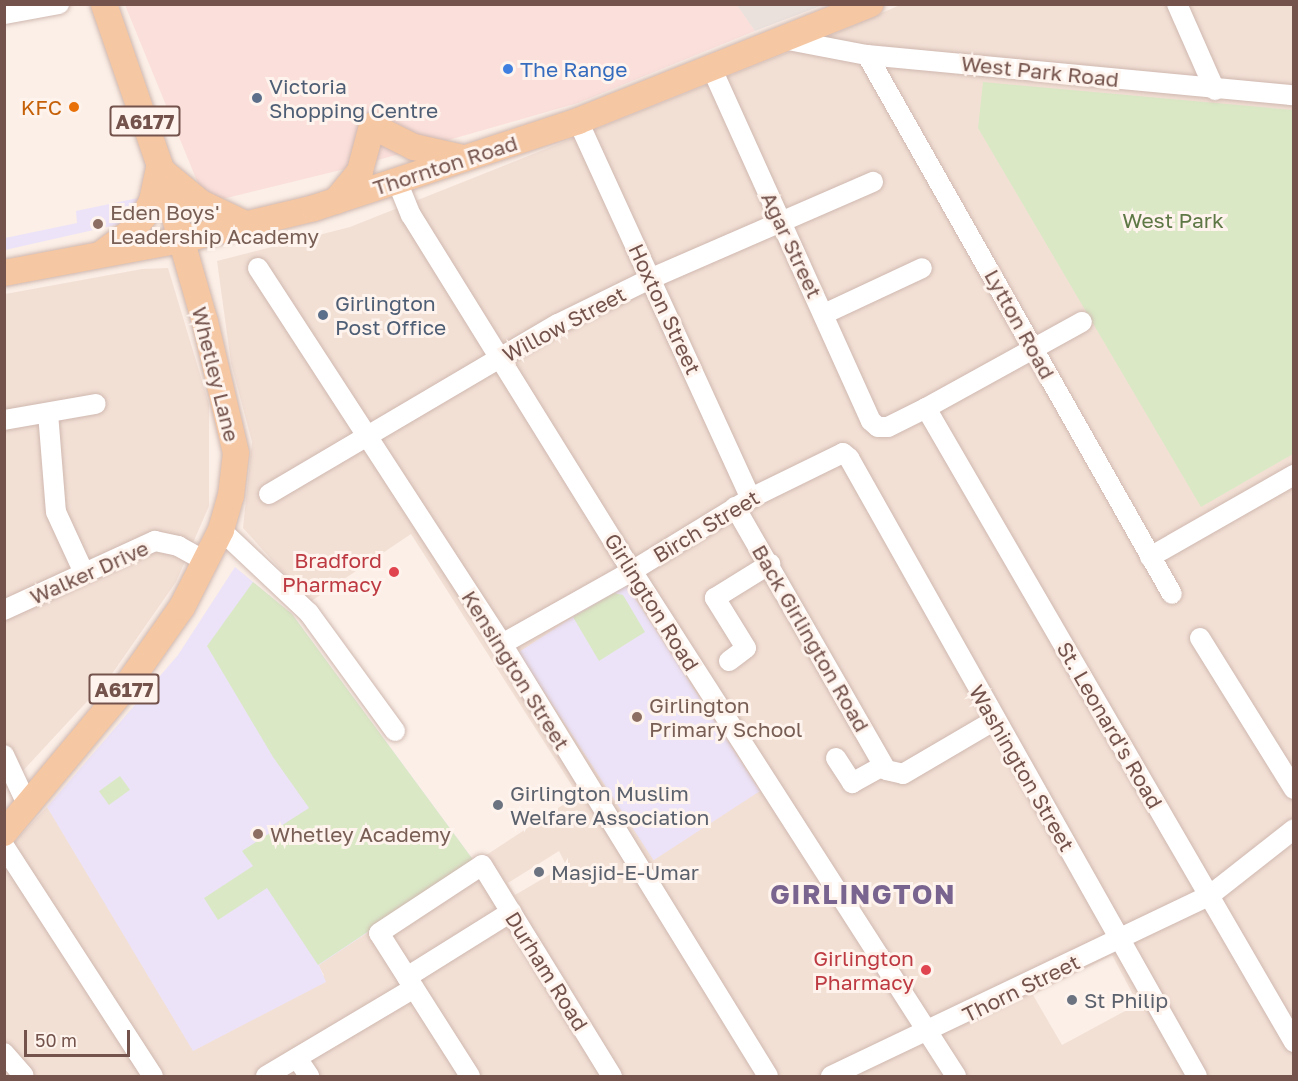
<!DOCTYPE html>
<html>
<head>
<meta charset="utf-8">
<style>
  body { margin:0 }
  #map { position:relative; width:1298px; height:1081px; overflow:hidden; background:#fbefe7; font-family:"Golos Text",sans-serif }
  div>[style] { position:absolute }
  .residential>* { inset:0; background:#f3e0d5 }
  .commercial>* { inset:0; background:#fbdfdb }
  .industrial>* { inset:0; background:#eae1dd }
  .education>* { inset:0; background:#ece3f8; transform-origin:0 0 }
  .green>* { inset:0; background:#dae8c6; transform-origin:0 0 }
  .roads { filter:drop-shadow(0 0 2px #cfb8b0) drop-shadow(0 0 2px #cfb8b0) }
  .minor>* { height:20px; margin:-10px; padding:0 10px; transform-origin:10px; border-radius:10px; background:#fff }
  .major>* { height:26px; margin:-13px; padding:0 13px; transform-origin:13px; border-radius:13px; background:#f6c7a3 }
  .dots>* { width:16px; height:16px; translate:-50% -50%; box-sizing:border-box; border:3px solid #fef4ed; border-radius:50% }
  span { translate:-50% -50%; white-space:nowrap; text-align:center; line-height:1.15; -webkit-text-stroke:6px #fef4ed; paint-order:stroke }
  .shield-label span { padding:2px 4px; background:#fef4ed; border:2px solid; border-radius:4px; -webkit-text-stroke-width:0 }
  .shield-label { font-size:20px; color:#74534c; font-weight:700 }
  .shop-label { font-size:21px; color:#366cbe }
  .left { translate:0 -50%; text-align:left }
  .street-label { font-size:21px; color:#74534c }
  .service-label { font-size:21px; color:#4e5e75 }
  .food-label { font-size:21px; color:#c56008 }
  .right { translate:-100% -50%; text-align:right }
  .education-label { font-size:21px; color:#785e54 }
  .park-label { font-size:21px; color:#5e7845 }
  .health-label { font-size:21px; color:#be3a42 }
  .worship-label { font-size:21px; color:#5b616d }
  .district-label { font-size:27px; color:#796490; font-weight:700; letter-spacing:1.5px }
  .frame { position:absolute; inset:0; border:6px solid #74534c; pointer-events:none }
  .scale { position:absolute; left:24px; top:1030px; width:106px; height:27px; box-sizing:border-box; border:3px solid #74534c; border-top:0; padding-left:8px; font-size:18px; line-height:21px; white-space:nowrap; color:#74534c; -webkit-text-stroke:4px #fef4ed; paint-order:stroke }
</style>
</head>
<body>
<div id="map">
  <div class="residential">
    <i style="clip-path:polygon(evenodd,900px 5px,1293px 5px,1293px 1076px,5px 1076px,4px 853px,47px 807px,206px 1042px,324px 975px,318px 965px,578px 795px,411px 534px,310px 602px,243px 528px,252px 442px,231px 363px,217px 261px,350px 227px,834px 34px,900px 5px,559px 851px,566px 865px,515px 895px,508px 883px,559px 851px,900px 5px,1112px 955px,1138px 1004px,1062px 1045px,1033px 995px,1112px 955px)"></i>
    <i style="clip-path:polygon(168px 268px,209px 404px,209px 506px,176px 582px,109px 678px,5px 790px,5px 294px,142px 269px)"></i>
  </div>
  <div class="commercial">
    <i style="clip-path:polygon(737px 4px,755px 31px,578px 103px,357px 166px,206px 203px,125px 5px)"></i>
  </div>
  <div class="industrial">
    <i style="clip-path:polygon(737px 5px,823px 5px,755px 31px)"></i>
  </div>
  <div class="education">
    <i style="clip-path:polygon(138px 198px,131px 218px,120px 224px,5px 250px,5px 238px,77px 223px,76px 211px)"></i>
    <i style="clip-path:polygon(235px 567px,292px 614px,474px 861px,319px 965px,326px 982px,193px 1051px,47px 807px,178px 655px)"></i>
    <i style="left:625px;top:583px;width:248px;height:127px;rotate:57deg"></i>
  </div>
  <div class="green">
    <i style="clip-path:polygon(983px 82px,1293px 110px,1293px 454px,1201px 507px,978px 128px)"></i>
    <i style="clip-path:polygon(253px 582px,292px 614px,474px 861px,318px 965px,267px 888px,218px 920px,204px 898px,253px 866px,242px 851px,309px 808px,273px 757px,207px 646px)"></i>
    <i style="clip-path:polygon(614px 593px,623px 595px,645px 632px,599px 661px,573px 617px)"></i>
    <i style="left:120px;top:776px;width:17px;height:26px;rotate:54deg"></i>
  </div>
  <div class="roads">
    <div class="minor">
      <i style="left:1177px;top:4px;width:94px;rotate:66.2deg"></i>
      <i style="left:4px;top:14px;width:56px;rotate:-10.3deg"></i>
      <i style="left:788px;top:40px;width:80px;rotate:10.8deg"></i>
      <i style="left:867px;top:55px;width:429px;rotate:5.4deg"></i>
      <i style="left:867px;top:55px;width:619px;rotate:60.5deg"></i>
      <i style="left:712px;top:69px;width:386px;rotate:65.7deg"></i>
      <i style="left:871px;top:421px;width:9px;rotate:41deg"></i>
      <i style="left:878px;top:427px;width:10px"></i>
      <i style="left:888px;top:427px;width:42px;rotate:-26.6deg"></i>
      <i style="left:926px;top:408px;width:178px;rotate:-28.9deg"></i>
      <i style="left:578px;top:121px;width:415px;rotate:65.4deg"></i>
      <i style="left:397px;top:181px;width:37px;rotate:68deg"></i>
      <i style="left:411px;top:215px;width:419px;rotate:58.2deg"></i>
      <i style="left:632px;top:571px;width:600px;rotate:57.32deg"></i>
      <i style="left:258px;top:268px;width:448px;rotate:57deg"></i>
      <i style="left:502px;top:644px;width:507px;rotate:58.38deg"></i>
      <i style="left:824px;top:314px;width:108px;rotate:-25.1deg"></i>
      <i style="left:926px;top:408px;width:733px;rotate:59.87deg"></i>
      <i style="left:48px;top:413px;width:99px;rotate:85.4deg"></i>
      <i style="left:56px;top:512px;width:67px;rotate:65.3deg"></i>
      <i style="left:4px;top:420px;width:93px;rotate:-9.9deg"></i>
      <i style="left:269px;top:494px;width:335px;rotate:-30.5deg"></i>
      <i style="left:558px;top:324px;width:105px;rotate:-26.1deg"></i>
      <i style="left:652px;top:278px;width:241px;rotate:-23.5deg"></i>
      <i style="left:735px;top:507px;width:303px;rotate:60.1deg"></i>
      <i style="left:886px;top:770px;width:17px;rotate:13deg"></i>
      <i style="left:903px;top:774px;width:107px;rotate:-30.4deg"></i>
      <i style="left:221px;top:530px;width:121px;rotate:43.3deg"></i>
      <i style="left:309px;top:613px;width:146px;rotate:53.9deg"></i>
      <i style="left:1150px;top:557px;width:166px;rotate:-29.7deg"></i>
      <i style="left:4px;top:610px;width:166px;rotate:-24.6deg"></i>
      <i style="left:155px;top:541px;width:24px;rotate:12deg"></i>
      <i style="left:178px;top:546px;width:33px;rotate:29deg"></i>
      <i style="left:1200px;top:638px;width:178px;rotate:58.1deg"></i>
      <i style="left:502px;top:644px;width:149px;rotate:-29.3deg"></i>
      <i style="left:632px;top:571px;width:140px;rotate:-31.5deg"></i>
      <i style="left:751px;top:498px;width:102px;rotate:-26.1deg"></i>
      <i style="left:843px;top:453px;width:8px;rotate:40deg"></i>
      <i style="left:849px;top:458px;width:709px;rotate:60.62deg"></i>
      <i style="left:729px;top:661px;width:21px;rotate:-37deg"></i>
      <i style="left:746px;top:648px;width:59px;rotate:-121.8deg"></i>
      <i style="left:715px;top:598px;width:65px;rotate:-31.7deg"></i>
      <i style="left:4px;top:755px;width:54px;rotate:64.9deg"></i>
      <i style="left:836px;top:758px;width:30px;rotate:57deg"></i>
      <i style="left:852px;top:783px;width:35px;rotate:-29deg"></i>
      <i style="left:4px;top:846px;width:274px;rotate:57.1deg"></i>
      <i style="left:407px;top:977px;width:123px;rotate:-32deg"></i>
      <i style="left:4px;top:1053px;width:30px;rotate:49deg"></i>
      <i style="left:297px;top:1058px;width:22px;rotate:56deg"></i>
      <i style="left:266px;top:1076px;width:172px;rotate:-30.7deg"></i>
      <i style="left:470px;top:1076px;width:169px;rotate:-122.5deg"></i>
      <i style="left:379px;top:933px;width:123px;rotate:-33.4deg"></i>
      <i style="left:482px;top:865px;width:248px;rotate:58.4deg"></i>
      <i style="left:831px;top:1076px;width:419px;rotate:-25.5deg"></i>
      <i style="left:1209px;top:896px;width:108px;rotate:-38.2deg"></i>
    </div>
    <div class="major">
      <i style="left:161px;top:170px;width:52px;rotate:39.5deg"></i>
      <i style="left:201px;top:203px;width:49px;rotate:25.5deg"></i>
      <i style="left:336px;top:201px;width:38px;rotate:-51deg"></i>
      <i style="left:360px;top:171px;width:47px;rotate:-75.1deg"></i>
      <i style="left:372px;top:126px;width:47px;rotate:26.6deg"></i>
      <i style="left:414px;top:147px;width:50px;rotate:12.7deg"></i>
      <i style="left:104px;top:252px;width:34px;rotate:-37deg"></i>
      <i style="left:131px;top:232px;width:21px;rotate:-51deg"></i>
      <i style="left:144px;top:216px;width:17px;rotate:-62deg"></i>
      <i style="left:152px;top:201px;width:33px;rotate:-78deg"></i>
      <i style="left:4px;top:273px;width:180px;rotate:-10.6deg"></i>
      <i style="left:181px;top:240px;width:137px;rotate:-13.5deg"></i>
      <i style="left:314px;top:208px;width:278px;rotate:-18.2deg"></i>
      <i style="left:578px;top:121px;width:315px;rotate:-21.8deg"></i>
      <i style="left:4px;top:833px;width:189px;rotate:-50.2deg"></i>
      <i style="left:125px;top:688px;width:99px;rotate:-54.9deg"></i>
      <i style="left:182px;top:607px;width:86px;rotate:-63.1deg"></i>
      <i style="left:221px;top:530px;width:35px;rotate:-74deg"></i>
      <i style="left:231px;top:496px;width:43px;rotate:-83.4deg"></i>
      <i style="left:236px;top:453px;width:135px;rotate:-103.3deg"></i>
      <i style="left:205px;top:322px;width:162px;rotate:-106.1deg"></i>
      <i style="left:160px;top:166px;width:171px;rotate:-109.1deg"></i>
    </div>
  </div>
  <div class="dots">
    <i style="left:508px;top:69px;background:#3f7fe0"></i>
    <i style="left:257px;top:98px;background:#5c6f8a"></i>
    <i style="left:74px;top:107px;background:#e8710a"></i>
    <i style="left:98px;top:224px;background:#8d6e63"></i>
    <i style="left:323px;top:315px;background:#5c6f8a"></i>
    <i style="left:394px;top:572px;background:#e0444e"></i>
    <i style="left:637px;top:717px;background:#8d6e63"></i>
    <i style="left:498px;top:805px;background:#6b7280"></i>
    <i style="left:258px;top:834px;background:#8d6e63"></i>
    <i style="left:539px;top:872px;background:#6b7280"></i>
    <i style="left:926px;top:970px;background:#e0444e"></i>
    <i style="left:1072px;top:1000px;background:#6b7280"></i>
  </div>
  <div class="shield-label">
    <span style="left:145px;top:121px">A6177</span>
    <span style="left:124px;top:689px">A6177</span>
  </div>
  <div class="shop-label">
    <span class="left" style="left:520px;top:69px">The Range</span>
  </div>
  <div class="street-label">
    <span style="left:1040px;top:71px;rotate:6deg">West Park Road</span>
    <span style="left:445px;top:165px;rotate:-18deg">Thornton Road</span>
    <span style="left:792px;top:245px;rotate:65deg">Agar Street</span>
    <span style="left:665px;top:309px;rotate:65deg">Hoxton Street</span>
    <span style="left:564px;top:324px;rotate:-28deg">Willow Street</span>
    <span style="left:1020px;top:324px;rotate:61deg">Lytton Road</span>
    <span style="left:216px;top:374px;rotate:76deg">Whetley Lane</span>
    <span style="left:706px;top:526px;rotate:-31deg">Birch Street</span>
    <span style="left:89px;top:572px;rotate:-24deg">Walker Drive</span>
    <span style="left:652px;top:602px;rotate:58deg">Girlington Road</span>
    <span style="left:811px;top:638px;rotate:60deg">Back Girlington Road</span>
    <span style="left:516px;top:670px;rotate:58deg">Kensington Street</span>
    <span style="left:1110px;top:725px;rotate:60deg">St. Leonard's Road</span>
    <span style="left:1022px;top:768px;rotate:60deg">Washington Street</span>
    <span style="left:547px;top:971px;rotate:58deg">Durham Road</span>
    <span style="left:1021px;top:988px;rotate:-26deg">Thorn Street</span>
  </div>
  <div class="service-label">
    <span class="left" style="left:269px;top:98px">Victoria<br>Shopping Centre</span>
    <span class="left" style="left:335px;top:315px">Girlington<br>Post Office</span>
  </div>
  <div class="food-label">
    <span class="right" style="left:62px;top:107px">KFC</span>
  </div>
  <div class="education-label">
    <span class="left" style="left:110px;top:224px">Eden Boys'<br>Leadership Academy</span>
    <span class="left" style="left:649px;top:717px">Girlington<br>Primary School</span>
    <span class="left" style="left:270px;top:834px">Whetley Academy</span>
  </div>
  <div class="park-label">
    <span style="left:1173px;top:220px">West Park</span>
  </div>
  <div class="health-label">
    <span class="right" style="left:382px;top:572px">Bradford<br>Pharmacy</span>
    <span class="right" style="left:914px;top:970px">Girlington<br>Pharmacy</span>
  </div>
  <div class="worship-label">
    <span class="left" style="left:510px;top:805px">Girlington Muslim<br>Welfare Association</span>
    <span class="left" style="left:551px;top:872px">Masjid-E-Umar</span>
    <span class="left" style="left:1084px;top:1000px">St Philip</span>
  </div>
  <div class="district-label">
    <span style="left:863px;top:895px">GIRLINGTON</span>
  </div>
  <div class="frame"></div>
  <div class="scale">50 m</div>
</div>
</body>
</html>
